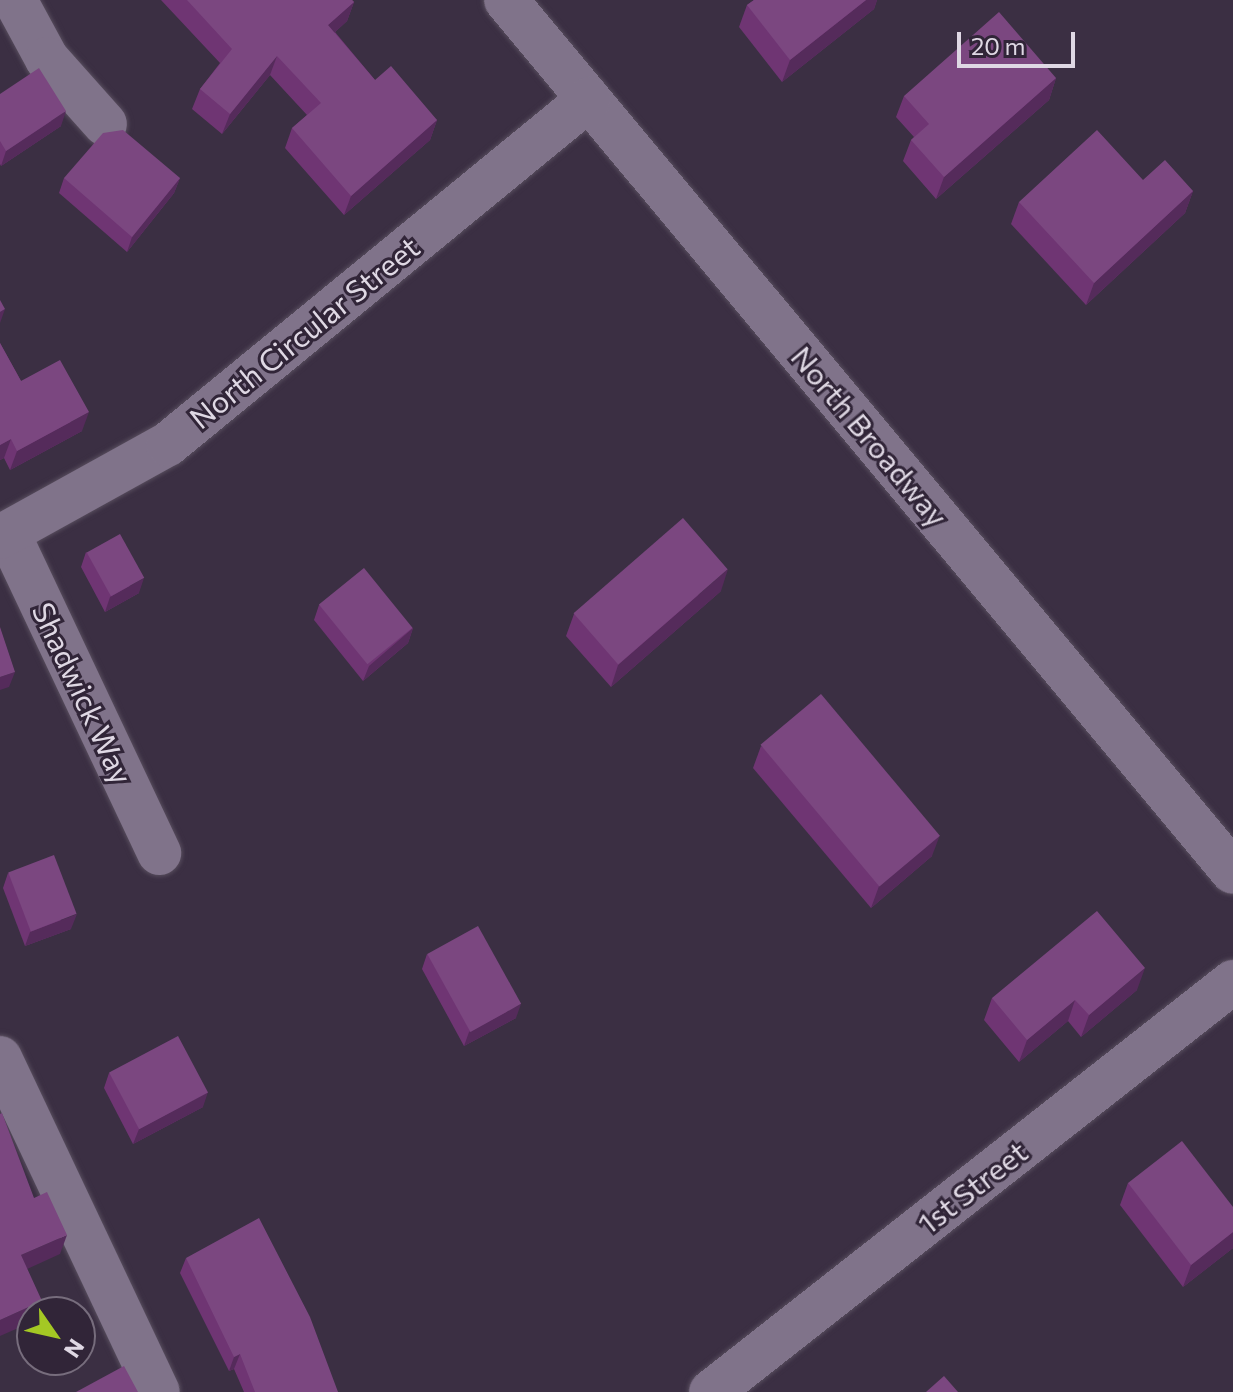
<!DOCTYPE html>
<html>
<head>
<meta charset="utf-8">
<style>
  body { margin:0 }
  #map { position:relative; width:1233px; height:1392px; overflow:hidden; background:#3b2f43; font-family:Commissioner,sans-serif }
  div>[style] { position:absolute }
  .roads { filter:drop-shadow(0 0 2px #574d5d) drop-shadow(0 0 2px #574d5d) }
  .minor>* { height:44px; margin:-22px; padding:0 22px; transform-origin:22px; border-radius:22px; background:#80738a }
  .wall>* { inset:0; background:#6f3573 }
  .shaded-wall>* { inset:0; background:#552b5b }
  .building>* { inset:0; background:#7b4780; transform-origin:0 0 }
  span { translate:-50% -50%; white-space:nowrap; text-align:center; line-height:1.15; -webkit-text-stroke:6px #312538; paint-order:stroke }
  .street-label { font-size:30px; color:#dfd8e4 }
  .north { position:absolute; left:16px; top:1296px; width:80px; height:80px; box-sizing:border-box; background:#312538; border:2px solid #776d7d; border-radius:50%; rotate:124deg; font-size:22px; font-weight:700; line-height:32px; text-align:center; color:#dfd8e4 }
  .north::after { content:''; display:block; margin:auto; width:28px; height:36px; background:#a4c824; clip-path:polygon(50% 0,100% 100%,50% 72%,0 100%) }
  .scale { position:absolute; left:957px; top:32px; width:118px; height:36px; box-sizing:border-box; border:4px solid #dfd8e4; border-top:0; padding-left:10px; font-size:24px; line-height:28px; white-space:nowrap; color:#dfd8e4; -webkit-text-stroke:6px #312538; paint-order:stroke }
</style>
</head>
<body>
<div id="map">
  <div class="roads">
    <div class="minor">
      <i style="left:15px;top:0;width:67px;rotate:61.5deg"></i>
      <i style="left:47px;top:59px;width:87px;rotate:48.3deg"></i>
      <i style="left:506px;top:0;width:1135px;rotate:50.18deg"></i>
      <i style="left:8px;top:533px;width:354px;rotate:64.7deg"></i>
      <i style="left:0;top:537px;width:192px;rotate:-29deg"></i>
      <i style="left:168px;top:444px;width:544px;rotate:-39.33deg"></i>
      <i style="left:0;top:1058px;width:369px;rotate:64.7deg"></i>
      <i style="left:711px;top:1392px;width:664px;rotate:-38.15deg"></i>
    </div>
  </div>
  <div class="wall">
    <i style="clip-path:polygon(161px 0,352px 0,354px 2px,347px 21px,335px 32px,375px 80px,437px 120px,430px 140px,344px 215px,285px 148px,292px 128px,307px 115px,270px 75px,222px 134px,192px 109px,200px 89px,220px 63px)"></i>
    <i style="clip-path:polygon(754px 0,877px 0,874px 9px,782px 82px,739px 27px,747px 5px)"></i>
    <i style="clip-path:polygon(1056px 78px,1049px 100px,936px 199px,903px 161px,911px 140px,914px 137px,896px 117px,904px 96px)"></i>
    <i style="clip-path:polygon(0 94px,61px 126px,1px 166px,0 164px)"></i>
    <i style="clip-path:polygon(64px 178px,180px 178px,174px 193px,127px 252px,59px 193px)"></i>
    <i style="clip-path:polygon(1143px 180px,1193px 191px,1185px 213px,1086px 305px,1011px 224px,1019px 202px)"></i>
    <i style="clip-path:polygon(0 343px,21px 381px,82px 431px,10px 470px,4px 458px,0 460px)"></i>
    <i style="clip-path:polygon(86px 552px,139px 593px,105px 612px,81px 567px)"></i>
    <i style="clip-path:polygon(721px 591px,611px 687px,566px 636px,574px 614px)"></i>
    <i style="clip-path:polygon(319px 605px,413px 628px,408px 643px,363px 681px,314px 620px)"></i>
    <i style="clip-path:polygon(761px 746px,932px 856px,871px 908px,753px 768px)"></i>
    <i style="clip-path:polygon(8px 873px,71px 929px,25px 946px,3px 888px)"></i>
    <i style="clip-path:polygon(427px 954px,516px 1018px,464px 1046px,422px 969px)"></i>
    <i style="clip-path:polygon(1137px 990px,1081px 1037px,1068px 1021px,1019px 1062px,984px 1020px,992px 998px)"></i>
    <i style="clip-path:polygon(109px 1073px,203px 1107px,133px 1144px,104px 1088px)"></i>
    <i style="clip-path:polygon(1128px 1183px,1233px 1207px,1233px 1248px,1183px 1287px,1120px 1205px)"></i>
    <i style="clip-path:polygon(186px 1258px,338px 1392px,244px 1392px,234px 1369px,229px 1371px,180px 1273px)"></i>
  </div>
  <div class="shaded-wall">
    <i style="clip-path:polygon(866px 0,877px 0,874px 9px,782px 82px,790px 60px)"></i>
    <i style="clip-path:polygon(354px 2px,347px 21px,321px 45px,328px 25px)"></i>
    <i style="clip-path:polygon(277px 56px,270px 75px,222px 134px,230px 114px)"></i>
    <i style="clip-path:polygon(1056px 78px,1049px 100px,936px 199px,944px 177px)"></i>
    <i style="clip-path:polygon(66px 111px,61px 126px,1px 166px,6px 151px)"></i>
    <i style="clip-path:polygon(437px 120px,430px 140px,344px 215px,351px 196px)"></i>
    <i style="clip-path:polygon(180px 178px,174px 193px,127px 252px,132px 237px)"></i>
    <i style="clip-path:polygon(1193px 191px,1185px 213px,1086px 305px,1094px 283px)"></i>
    <i style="clip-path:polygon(5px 309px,0 323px,0 312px)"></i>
    <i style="clip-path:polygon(89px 412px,82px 431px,10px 470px,17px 451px)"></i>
    <i style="clip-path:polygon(11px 439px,4px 458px,0 460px,0 445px)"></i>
    <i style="clip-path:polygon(728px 569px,721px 591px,611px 687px,618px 665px)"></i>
    <i style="clip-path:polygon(144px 578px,139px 593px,105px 612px,110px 597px)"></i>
    <i style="clip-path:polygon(413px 628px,408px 643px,363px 681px,369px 666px)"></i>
    <i style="clip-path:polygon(15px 672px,9px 687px,0 690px,0 677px)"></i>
    <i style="clip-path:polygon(940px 835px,932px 856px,871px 908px,879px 886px)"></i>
    <i style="clip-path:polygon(77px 914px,71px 929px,25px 946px,30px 932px)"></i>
    <i style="clip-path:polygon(1145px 968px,1137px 990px,1081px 1037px,1089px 1015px)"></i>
    <i style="clip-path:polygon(1075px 1000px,1068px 1021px,1019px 1062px,1027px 1040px)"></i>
    <i style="clip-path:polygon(521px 1004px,516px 1018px,464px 1046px,469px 1032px)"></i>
    <i style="clip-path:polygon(208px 1092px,203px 1107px,133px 1144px,139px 1129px)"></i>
    <i style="clip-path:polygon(1233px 1232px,1233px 1248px,1183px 1287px,1191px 1265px)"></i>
    <i style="clip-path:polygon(67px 1235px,60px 1254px,14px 1275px,21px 1255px)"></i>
    <i style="clip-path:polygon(42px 1301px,38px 1312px,32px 1312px,32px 1322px,0 1336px,0 1320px)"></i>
    <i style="clip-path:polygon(240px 1354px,234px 1369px,229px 1371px,234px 1357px)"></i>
  </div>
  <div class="building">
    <i style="clip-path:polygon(187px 0,352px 0,354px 2px,328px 25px,375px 80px,391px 66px,437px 120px,351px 196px,292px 128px,321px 103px,277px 56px,230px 114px,200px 89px,232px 49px)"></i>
    <i style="clip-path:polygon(754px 0,866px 0,790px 60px,747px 5px)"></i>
    <i style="clip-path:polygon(999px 12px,1056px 78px,944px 177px,911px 140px,929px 124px,904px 96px)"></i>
    <i style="clip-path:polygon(39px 68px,66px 111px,6px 151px,0 141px,0 94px)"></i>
    <i style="clip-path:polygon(123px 130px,180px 178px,132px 237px,64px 178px,103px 133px)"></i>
    <i style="clip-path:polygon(1097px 130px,1143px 180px,1165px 160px,1193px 191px,1094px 283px,1019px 202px)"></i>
    <i style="clip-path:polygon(0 300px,5px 309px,0 312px)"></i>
    <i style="clip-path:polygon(0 343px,21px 381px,60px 360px,89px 412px,17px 451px,11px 439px,0 445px)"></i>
    <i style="left:683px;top:518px;width:68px;height:145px;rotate:49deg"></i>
    <i style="left:120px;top:534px;width:50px;height:38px;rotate:61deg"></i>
    <i style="left:364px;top:568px;width:77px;height:58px;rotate:51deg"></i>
    <i style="clip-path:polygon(0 627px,15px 672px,0 677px)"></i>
    <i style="left:821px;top:694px;width:185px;height:79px;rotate:50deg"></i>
    <i style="left:54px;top:855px;width:63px;height:49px;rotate:69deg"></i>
    <i style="clip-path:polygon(1097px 911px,1145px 968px,1089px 1015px,1075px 1000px,1027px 1040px,992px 998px)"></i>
    <i style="left:478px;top:926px;width:89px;height:58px;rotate:61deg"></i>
    <i style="left:178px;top:1036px;width:64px;height:78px;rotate:62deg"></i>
    <i style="clip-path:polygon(2px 1113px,34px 1198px,47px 1192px,67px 1235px,21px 1255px,42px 1301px,0 1320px,0 1114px)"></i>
    <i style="clip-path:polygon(1182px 1141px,1233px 1207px,1233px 1232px,1191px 1265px,1128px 1183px)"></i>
    <i style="clip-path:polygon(259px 1218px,310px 1317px,338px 1392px,255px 1392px,240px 1354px,234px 1357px,186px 1258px)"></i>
    <i style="clip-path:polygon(124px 1366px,138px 1392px,76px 1392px)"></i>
    <i style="clip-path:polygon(944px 1376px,958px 1392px,926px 1392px)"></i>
  </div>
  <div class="street-label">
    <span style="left:304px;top:332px;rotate:-39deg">North Circular Street</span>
    <span style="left:870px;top:436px;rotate:50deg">North Broadway</span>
    <span style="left:83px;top:693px;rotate:65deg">Shadwick Way</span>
    <span style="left:972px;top:1187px;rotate:-38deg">1st Street</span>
  </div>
  <div class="north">N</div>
  <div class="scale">20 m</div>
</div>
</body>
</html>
